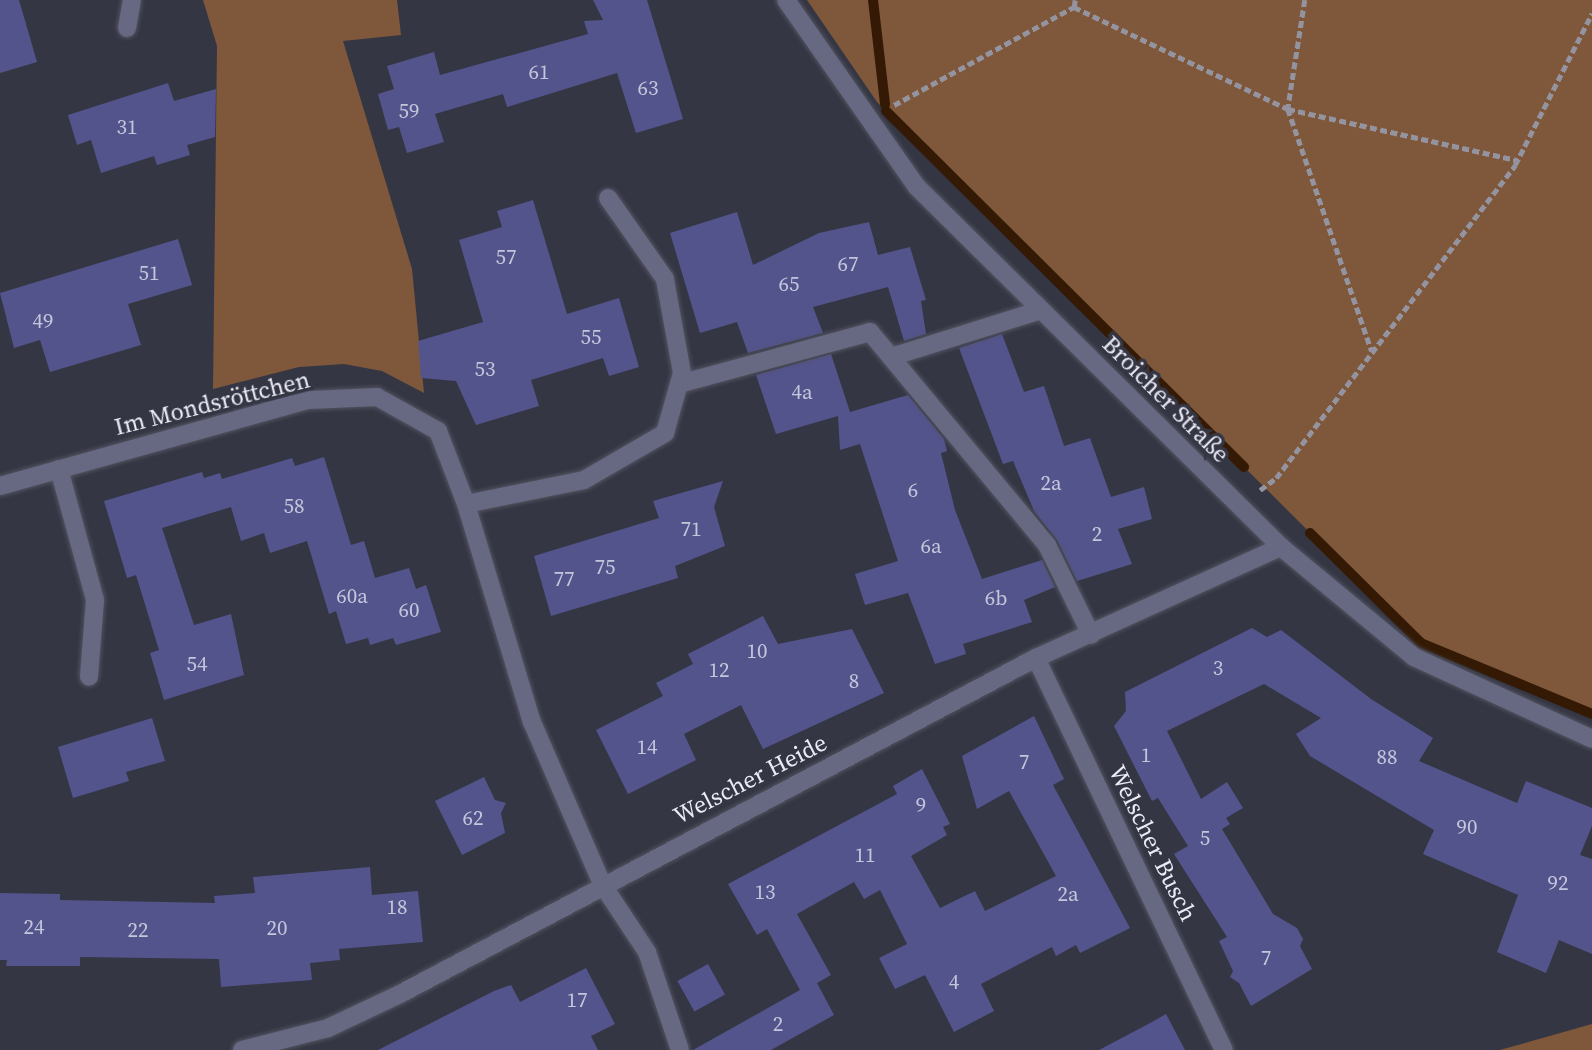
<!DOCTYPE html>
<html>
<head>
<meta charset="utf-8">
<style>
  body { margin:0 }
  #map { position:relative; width:1592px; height:1050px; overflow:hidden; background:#353644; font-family:"Source Serif 4",serif }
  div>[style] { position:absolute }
  .green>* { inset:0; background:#7f583b }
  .stream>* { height:10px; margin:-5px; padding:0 5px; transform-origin:5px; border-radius:5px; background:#341a05 }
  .building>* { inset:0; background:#53548b; transform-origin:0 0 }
  .path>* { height:4.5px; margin-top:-2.25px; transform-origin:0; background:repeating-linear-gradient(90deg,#9394a0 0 7px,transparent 0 10.5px) }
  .roads { filter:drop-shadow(0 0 2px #525360) drop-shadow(0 0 2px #525360) }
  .minor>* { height:18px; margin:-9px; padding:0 9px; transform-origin:9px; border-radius:9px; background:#676881 }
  span { translate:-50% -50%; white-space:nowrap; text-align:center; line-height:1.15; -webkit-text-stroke:7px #353644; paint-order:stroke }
  .number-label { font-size:21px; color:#c5c6db }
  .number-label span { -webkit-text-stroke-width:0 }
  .street-label { font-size:24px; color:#ebecf6 }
</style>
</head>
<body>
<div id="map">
  <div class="green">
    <i style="clip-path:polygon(203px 0,397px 0,401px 35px,343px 41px,412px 269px,424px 393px,382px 371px,344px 364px,299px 367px,213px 389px,217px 46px)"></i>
    <i style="clip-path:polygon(807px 0,1592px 0,1592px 714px,1421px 643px,877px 102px)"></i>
    <i style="clip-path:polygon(1592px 1024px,1592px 1050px,1500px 1050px)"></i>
  </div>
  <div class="stream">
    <i style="left:873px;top:0;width:105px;rotate:83.4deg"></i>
    <i style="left:886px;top:111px;width:505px;rotate:44.84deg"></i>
    <i style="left:1310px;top:533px;width:156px;rotate:44.7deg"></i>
    <i style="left:1421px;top:643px;width:185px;rotate:22.5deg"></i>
  </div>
  <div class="building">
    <i style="clip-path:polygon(0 0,19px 0,37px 62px,0 73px)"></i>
    <i style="clip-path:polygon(593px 0,647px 0,683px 119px,636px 133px,617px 73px,507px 107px,503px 94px,435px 114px,444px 142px,407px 153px,399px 127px,388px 130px,378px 94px,394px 89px,387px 66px,434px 52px,440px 75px,588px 34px,584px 21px,603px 20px)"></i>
    <i style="clip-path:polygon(168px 83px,174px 101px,216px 89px,215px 137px,187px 145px,190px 155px,157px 165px,154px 156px,101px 173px,91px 140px,77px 145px,68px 115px)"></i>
    <i style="clip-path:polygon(533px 200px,567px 314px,619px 298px,639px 367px,609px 376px,603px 358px,531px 380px,539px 406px,476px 425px,456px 381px,421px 378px,418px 341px,483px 322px,459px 240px,502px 227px,497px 211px)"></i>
    <i style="clip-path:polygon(737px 212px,753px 265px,819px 233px,869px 222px,878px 255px,910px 247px,926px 300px,921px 301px,926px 334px,904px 341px,888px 287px,813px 307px,823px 333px,748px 353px,737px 322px,700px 333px,670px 233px)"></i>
    <i style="clip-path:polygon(178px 239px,192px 285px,128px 304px,141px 345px,50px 372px,40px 340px,14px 348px,0 293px)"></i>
    <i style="clip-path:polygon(1002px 334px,1024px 392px,1044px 386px,1064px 446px,1090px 438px,1111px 497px,1144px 487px,1152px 519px,1118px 529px,1132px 564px,1077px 581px,1057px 540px,1034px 511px,1013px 461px,1003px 464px,959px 348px)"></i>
    <i style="clip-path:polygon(831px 354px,850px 412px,908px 395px,944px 439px,947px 451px,941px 453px,955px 510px,982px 579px,1042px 560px,1055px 587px,1024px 600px,1032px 622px,963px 644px,966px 654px,935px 664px,908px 593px,865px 605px,855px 574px,898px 561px,860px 444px,840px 450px,838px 416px,776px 434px,756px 375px)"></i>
    <i style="clip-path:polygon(324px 457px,351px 545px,364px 541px,375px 578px,409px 568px,416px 589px,426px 585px,441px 632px,396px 645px,393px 638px,370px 645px,368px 638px,346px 644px,336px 611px,329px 614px,307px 541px,270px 553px,264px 533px,241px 541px,231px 507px,162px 528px,194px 625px,231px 614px,244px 675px,164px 700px,150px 653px,159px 650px,136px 575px,127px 578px,104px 501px,202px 472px,204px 478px,220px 473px,222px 479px,292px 458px,295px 466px)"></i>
    <i style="clip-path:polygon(723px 481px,714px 507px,725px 546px,675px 566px,678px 578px,551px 616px,534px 556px,659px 518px,653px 501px)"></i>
    <i style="clip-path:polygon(763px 616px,778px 644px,852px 629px,884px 693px,763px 749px,741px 705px,684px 734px,696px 760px,628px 794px,596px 730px,663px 696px,656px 683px,693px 664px,688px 654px)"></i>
    <i style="clip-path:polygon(1252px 628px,1267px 637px,1281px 630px,1371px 699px,1433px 738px,1419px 761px,1517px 803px,1526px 781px,1592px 808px,1592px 826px,1580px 855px,1592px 859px,1592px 954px,1559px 940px,1546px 973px,1497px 952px,1518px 895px,1423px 854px,1434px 830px,1310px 756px,1296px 734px,1321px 718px,1264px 684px,1167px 731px,1201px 799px,1227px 782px,1243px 808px,1226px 818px,1230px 824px,1222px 829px,1273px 914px,1297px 928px,1303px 939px,1300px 946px,1312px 969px,1251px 1006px,1239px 983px,1230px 977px,1233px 971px,1219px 941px,1227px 937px,1174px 854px,1188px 846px,1158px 798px,1152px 801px,1114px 726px,1126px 711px,1125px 692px)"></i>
    <i style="clip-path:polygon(1034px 716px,1064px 779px,1053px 785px,1130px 928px,1080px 953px,1076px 945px,1056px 956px,1052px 947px,981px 984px,994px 1011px,954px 1032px,925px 975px,895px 989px,879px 958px,907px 944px,880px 890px,864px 899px,854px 882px,797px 914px,831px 975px,817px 983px,834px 1015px,771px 1050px,693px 1050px,800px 990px,767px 929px,757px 935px,728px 884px,897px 794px,893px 786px,922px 769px,950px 824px,943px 827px,947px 835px,911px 856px,940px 908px,975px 891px,985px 911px,1056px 876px,1009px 791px,977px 809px,962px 756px)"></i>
    <i style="clip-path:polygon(152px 718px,165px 761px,126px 772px,129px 781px,73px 798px,58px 747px)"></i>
    <i style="clip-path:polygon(484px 777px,495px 800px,506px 803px,501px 813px,505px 833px,462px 855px,435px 801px)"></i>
    <i style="clip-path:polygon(370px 867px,372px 895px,418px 891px,423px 942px,339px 949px,340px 960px,310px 963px,312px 980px,221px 987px,219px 959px,80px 957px,80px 966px,6px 966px,7px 960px,0 960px,0 893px,60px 894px,60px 900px,215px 903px,214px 896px,255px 893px,253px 877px)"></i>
    <i style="left:708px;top:964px;width:35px;height:35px;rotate:61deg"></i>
    <i style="clip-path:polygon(586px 968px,615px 1024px,591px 1036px,598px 1050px,378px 1050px,494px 991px,511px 985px,520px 1002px)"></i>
    <i style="clip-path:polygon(1166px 1014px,1185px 1050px,1099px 1050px,1152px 1022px)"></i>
  </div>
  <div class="path">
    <i style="left:1305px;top:0;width:110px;rotate:98.9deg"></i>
    <i style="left:1288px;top:109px;width:256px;rotate:70.9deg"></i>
    <i style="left:1074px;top:7px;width:237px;rotate:25.5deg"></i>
    <i style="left:1288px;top:109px;width:235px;rotate:12.6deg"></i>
    <i style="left:894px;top:105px;width:205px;rotate:-28.6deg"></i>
    <i style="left:1074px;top:7px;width:7px;rotate:-82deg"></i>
    <i style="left:1260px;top:490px;width:20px;rotate:-37deg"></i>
    <i style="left:1276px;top:478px;width:394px;rotate:-52.6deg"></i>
    <i style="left:1515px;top:165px;width:170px;rotate:-63.1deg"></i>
  </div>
  <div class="roads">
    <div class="minor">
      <i style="left:786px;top:0;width:227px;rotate:55deg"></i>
      <i style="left:916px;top:186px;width:513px;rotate:44.68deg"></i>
      <i style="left:1281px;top:547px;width:173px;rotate:39.6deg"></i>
      <i style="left:1414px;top:657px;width:196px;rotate:24.7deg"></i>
      <i style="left:127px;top:28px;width:28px;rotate:-80deg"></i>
      <i style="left:891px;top:357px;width:157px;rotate:-17.4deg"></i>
      <i style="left:679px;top:384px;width:198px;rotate:-15.2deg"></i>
      <i style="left:870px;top:332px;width:277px;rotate:50.3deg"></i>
      <i style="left:1047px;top:545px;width:100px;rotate:63.9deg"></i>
      <i style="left:59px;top:469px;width:136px;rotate:74.6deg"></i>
      <i style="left:95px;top:600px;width:77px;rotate:94.5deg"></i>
      <i style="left:0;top:486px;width:321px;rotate:-15.6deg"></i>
      <i style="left:309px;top:400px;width:68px;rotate:-2.5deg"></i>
      <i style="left:377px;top:397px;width:70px;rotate:29.1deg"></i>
      <i style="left:438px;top:431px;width:78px;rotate:69deg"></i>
      <i style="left:466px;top:504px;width:228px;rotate:73.2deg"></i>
      <i style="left:532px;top:722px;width:176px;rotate:66.6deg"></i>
      <i style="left:602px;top:884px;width:82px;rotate:56.5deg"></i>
      <i style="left:647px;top:952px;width:103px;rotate:71.4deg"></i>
      <i style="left:466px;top:504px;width:120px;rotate:-11.5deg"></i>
      <i style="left:584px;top:480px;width:94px;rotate:-30.1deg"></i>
      <i style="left:665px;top:433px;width:62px;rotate:-74.2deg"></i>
      <i style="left:682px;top:373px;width:96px;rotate:-100.3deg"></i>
      <i style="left:665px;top:279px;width:99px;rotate:-125.1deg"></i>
      <i style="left:1036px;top:658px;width:435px;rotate:64.4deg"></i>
      <i style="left:242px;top:1050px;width:89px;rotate:-14.3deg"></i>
      <i style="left:328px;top:1028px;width:80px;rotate:-25.3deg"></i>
      <i style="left:400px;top:994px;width:719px;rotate:-27.85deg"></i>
      <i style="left:1036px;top:658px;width:269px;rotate:-24.4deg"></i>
    </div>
  </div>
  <div class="number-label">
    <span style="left:539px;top:72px">61</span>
    <span style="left:648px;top:88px">63</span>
    <span style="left:409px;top:111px">59</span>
    <span style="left:127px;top:127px">31</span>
    <span style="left:506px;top:257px">57</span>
    <span style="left:848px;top:264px">67</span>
    <span style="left:149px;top:273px">51</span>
    <span style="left:789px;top:284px">65</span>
    <span style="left:43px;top:321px">49</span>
    <span style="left:591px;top:337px">55</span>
    <span style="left:485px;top:369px">53</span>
    <span style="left:802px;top:392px">4a</span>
    <span style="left:1051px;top:483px">2a</span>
    <span style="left:913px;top:490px">6</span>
    <span style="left:294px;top:506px">58</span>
    <span style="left:691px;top:529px">71</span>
    <span style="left:1097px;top:534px">2</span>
    <span style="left:931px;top:546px">6a</span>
    <span style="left:605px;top:567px">75</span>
    <span style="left:564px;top:579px">77</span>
    <span style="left:352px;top:596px">60a</span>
    <span style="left:996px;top:598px">6b</span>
    <span style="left:409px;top:610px">60</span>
    <span style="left:757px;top:651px">10</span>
    <span style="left:197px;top:664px">54</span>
    <span style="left:1218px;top:668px">3</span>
    <span style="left:719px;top:670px">12</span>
    <span style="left:854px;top:681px">8</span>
    <span style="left:647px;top:747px">14</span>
    <span style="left:1146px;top:755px">1</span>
    <span style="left:1387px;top:757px">88</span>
    <span style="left:1024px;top:762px">7</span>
    <span style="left:921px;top:805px">9</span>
    <span style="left:473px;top:818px">62</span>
    <span style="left:1467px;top:827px">90</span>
    <span style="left:1205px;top:838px">5</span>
    <span style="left:865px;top:855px">11</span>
    <span style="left:1558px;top:883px">92</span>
    <span style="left:765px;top:892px">13</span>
    <span style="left:1068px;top:894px">2a</span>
    <span style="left:397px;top:907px">18</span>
    <span style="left:34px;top:927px">24</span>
    <span style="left:277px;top:928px">20</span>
    <span style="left:138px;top:930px">22</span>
    <span style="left:1266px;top:958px">7</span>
    <span style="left:954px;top:982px">4</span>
    <span style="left:577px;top:1000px">17</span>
    <span style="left:778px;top:1024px">2</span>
  </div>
  <div class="street-label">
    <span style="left:1166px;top:399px;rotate:45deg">Broicher Straße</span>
    <span style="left:212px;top:403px;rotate:-14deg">Im Mondsröttchen</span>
    <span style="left:750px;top:779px;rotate:-27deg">Welscher Heide</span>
    <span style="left:1153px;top:843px;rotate:64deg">Welscher Busch</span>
  </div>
</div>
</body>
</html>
